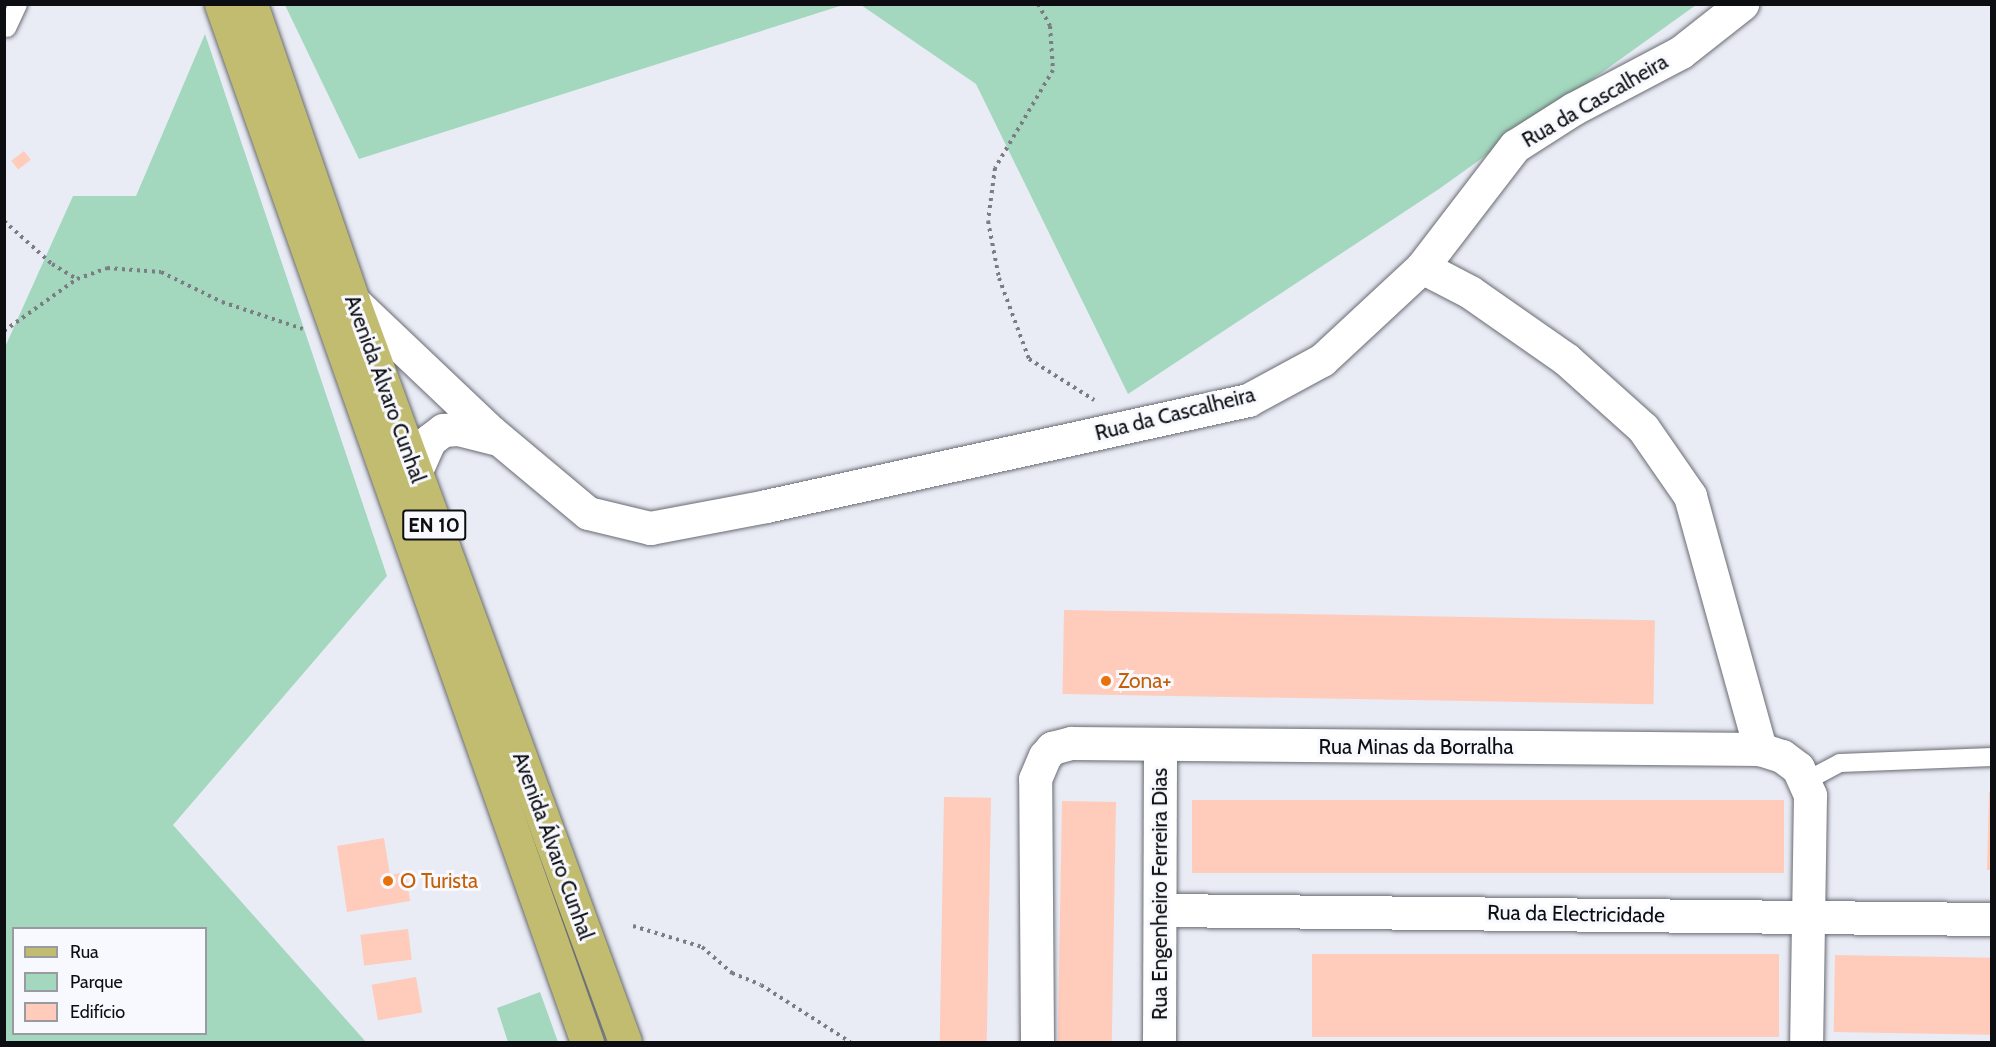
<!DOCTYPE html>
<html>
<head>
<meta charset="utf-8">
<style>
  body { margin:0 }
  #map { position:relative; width:1996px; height:1047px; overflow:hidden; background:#e9ecf5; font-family:Cabin,sans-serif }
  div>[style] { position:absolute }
  .green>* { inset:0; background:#a3d7be }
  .building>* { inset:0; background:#ffcbba; transform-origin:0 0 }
  .path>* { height:4px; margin-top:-2px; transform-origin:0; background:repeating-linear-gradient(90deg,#7b7d83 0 3px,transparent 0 7.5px) }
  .roads { filter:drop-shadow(0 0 2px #696b73) drop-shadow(0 0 2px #696b73) }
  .lane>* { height:18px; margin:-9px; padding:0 9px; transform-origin:9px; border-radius:9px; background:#fff }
  .street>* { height:33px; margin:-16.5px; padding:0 16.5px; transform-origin:16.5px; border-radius:16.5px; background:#fff }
  .primary>* { height:33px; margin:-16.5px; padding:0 16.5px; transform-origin:16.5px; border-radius:16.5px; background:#c1bc70 }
  .dots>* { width:16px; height:16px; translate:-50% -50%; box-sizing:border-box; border:3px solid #f8f9ff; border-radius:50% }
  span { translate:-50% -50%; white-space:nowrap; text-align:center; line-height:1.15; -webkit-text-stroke:6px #f8f9ff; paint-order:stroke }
  .shield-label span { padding:2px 4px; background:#f8f9ff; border:2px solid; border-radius:4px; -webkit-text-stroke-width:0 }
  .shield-label { font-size:20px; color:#0d0e11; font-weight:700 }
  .street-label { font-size:21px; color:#0d0e11 }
  .food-label { font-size:21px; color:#c56008 }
  .left { translate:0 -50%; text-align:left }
  .frame { position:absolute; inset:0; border:6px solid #0d0e11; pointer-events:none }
  .legend { position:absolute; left:12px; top:927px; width:195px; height:108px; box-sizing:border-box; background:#f8f9ff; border:2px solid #9a9ba0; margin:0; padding:8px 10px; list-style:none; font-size:18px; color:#0d0e11 }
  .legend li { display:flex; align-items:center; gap:12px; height:30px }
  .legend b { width:30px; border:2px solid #9a9ba0 }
</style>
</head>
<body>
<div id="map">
  <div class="green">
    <i style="clip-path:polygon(285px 5px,843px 5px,359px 159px)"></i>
    <i style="clip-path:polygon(861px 5px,1696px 5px,1439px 189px,1128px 394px,976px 84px)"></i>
    <i style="clip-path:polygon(evenodd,205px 34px,387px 576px,173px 825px,366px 1042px,5px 1042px,5px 347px,73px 196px,136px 196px,205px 34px,14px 928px,206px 928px,206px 1034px,14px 1034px,14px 928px)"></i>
    <i style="clip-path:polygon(540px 992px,558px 1042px,508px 1042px,497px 1008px)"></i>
  </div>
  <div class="building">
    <i style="left:24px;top:151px;width:11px;height:16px;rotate:52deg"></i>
    <i style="left:1064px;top:610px;width:591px;height:84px;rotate:1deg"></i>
    <i style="clip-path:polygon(1989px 792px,1992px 792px,1992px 870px,1987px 870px)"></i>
    <i style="left:944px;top:797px;width:47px;height:245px;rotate:1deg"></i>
    <i style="left:1192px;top:800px;width:592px;height:73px"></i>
    <i style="left:1062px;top:801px;width:54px;height:241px;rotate:1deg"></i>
    <i style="clip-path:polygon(384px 838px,390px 875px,406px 872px,410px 901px,347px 912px,337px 846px)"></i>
    <i style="left:408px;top:929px;width:31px;height:48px;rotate:83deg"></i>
    <i style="left:1312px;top:954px;width:467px;height:83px"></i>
    <i style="left:1835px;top:955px;width:157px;height:77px;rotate:1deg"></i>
    <i style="left:416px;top:977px;width:36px;height:45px;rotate:80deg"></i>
  </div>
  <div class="path">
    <i style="left:1038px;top:4px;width:25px;rotate:61deg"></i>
    <i style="left:1050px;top:26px;width:44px;rotate:86.1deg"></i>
    <i style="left:1053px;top:70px;width:114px;rotate:120.6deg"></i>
    <i style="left:995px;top:168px;width:53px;rotate:97.5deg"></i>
    <i style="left:988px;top:221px;width:58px;rotate:79.1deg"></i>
    <i style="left:999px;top:278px;width:86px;rotate:69.7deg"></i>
    <i style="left:1029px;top:359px;width:77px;rotate:32.2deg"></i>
    <i style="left:4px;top:221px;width:64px;rotate:41.9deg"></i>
    <i style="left:52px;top:264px;width:29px;rotate:31deg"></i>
    <i style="left:4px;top:331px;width:90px;rotate:-35.5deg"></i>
    <i style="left:77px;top:279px;width:32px;rotate:-20deg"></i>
    <i style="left:107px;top:268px;width:54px;rotate:4.2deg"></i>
    <i style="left:161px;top:272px;width:68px;rotate:26.2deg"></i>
    <i style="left:222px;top:302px;width:85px;rotate:18.4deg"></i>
    <i style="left:633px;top:926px;width:72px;rotate:16.9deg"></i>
    <i style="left:702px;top:947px;width:40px;rotate:41deg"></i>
    <i style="left:732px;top:973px;width:31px;rotate:22deg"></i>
    <i style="left:761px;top:985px;width:106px;rotate:32.6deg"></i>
  </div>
  <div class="roads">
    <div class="lane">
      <i style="left:7px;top:28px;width:26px;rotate:-65deg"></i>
      <i style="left:1806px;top:781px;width:38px;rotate:-28deg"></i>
      <i style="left:1840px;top:763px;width:152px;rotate:-2.3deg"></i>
    </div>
    <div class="street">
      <i style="left:1422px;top:267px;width:54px;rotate:27.5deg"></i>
      <i style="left:1470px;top:292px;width:117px;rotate:34.9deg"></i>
      <i style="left:1566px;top:359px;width:103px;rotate:41.9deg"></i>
      <i style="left:1643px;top:428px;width:83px;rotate:55.3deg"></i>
      <i style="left:1690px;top:496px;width:263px;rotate:74.5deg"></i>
      <i style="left:353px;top:301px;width:190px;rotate:43.5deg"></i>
      <i style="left:491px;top:432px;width:126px;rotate:39.9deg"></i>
      <i style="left:588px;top:513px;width:64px;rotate:13.6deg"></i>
      <i style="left:650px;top:528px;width:118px;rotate:-10.7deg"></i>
      <i style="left:766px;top:506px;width:494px;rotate:-12.4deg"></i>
      <i style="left:1248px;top:400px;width:84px;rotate:-28.4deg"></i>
      <i style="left:1322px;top:360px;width:137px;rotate:-42.9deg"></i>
      <i style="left:1422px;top:267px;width:153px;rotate:-52.5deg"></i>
      <i style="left:1515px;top:146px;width:69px;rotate:-32.5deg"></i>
      <i style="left:1573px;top:109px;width:122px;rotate:-27.8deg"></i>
      <i style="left:1681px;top:52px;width:78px;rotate:-38.2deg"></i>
      <i style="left:415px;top:473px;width:36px;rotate:-66deg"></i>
      <i style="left:430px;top:440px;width:16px;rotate:-38deg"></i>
      <i style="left:443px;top:430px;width:15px;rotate:-4deg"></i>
      <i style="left:458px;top:429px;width:41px;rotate:14deg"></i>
      <i style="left:1160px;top:910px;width:832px;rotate:0.62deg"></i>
      <i style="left:1037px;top:1042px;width:263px;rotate:-90.4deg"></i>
      <i style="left:1035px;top:779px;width:25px;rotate:-67deg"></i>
      <i style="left:1045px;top:756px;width:11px;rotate:-49deg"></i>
      <i style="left:1052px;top:748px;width:20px;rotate:-15deg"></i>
      <i style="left:1071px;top:743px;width:689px;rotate:0.5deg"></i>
      <i style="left:1760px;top:749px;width:23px;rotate:18deg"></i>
      <i style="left:1782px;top:756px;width:20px;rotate:37deg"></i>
      <i style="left:1798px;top:768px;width:30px;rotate:66deg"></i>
      <i style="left:1810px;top:795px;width:247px;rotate:90.9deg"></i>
      <i style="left:1159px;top:1042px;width:297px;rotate:-89.8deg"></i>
    </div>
    <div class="primary">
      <i style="left:221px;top:4px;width:1101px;rotate:70.58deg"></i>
      <i style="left:251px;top:4px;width:314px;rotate:71deg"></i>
      <i style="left:353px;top:301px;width:789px;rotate:69.84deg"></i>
    </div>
  </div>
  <div class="dots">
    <i style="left:1106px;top:681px;background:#e8710a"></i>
    <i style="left:388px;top:881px;background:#e8710a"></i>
  </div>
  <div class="shield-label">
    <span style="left:434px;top:525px">EN 10</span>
  </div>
  <div class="street-label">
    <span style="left:1595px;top:101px;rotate:-30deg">Rua da Cascalheira</span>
    <span style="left:385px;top:389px;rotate:70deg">Avenida Álvaro Cunhal</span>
    <span style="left:1175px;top:414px;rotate:-14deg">Rua da Cascalheira</span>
    <span style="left:1416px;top:747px">Rua Minas da Borralha</span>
    <span style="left:553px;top:846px;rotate:70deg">Avenida Álvaro Cunhal</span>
    <span style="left:1160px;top:894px;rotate:-90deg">Rua Engenheiro Ferreira Dias</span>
    <span style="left:1576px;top:914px;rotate:1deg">Rua da Electricidade</span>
  </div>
  <div class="food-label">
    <span class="left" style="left:1118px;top:681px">Zona+</span>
    <span class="left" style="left:400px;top:881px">O Turista</span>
  </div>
  <div class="frame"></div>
  <ul class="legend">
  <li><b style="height:8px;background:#c1bc70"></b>Rua</li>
  <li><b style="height:16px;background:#a3d7be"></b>Parque</li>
  <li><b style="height:16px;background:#ffcbba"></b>Edifício</li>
  </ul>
</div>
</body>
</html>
